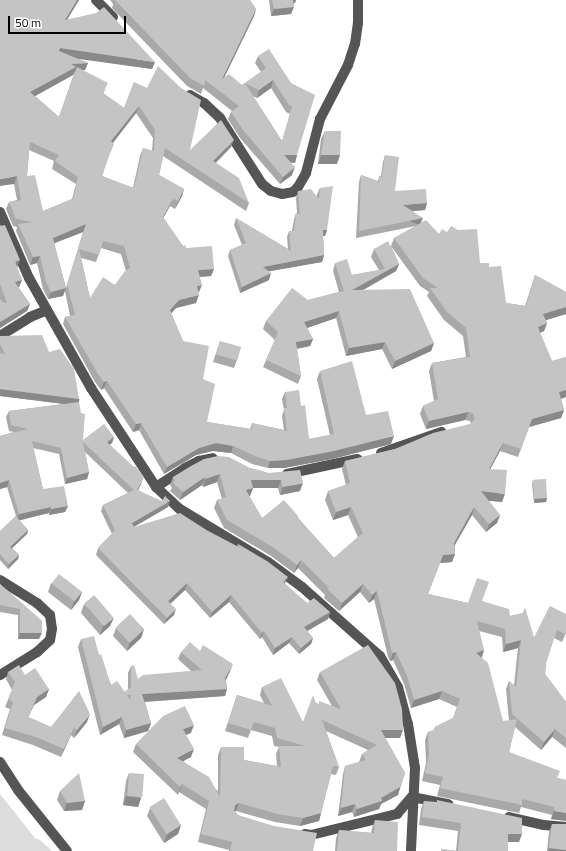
<!DOCTYPE html>
<html>
<head>
<meta charset="utf-8">
<style>
  body { margin:0 }
  #map { position:relative; width:566px; height:851px; overflow:hidden; background:#fff; font-family:"Titillium Web",sans-serif }
  div>[style] { position:absolute }
  .green>* { inset:0; background:#dcdcdc }
  .minor>* { height:10px; margin:-5px; padding:0 5px; transform-origin:5px; border-radius:5px; background:#555 }
  .wall>* { inset:0; background:#a9a9a9 }
  .shaded-wall>* { inset:0; background:#898989; transform-origin:0 0 }
  .building>* { inset:0; background:#c4c4c4; transform-origin:0 0 }
  span { translate:-50% -50%; white-space:nowrap; text-align:center; line-height:1.15; -webkit-text-stroke:3px #fff; paint-order:stroke }
  .scale { position:absolute; left:8px; top:16px; width:118px; height:18px; box-sizing:border-box; border:2px solid #000; border-top:0; padding-left:5px; font-size:12px; line-height:14px; white-space:nowrap; color:#000; -webkit-text-stroke:3px #fff; paint-order:stroke }
</style>
</head>
<body>
<div id="map">
  <div class="green">
    <i style="clip-path:polygon(0 794px,35px 838px,40px 840px,52px 851px,0 851px)"></i>
  </div>
  <div class="minor">
    <i style="left:96px;top:0;width:24px;rotate:45deg"></i>
    <i style="left:190px;top:95px;width:16px;rotate:30deg"></i>
    <i style="left:204px;top:103px;width:22px;rotate:43deg"></i>
    <i style="left:220px;top:118px;width:78px;rotate:57.5deg"></i>
    <i style="left:262px;top:184px;width:11px;rotate:38deg"></i>
    <i style="left:271px;top:191px;width:11px;rotate:15deg"></i>
    <i style="left:282px;top:194px;width:11px;rotate:-10deg"></i>
    <i style="left:293px;top:192px;width:7px;rotate:-45deg"></i>
    <i style="left:298px;top:187px;width:16px;rotate:-60deg"></i>
    <i style="left:306px;top:173px;width:56px;rotate:-75.5deg"></i>
    <i style="left:320px;top:119px;width:61px;rotate:-62.6deg"></i>
    <i style="left:348px;top:65px;width:22px;rotate:-72deg"></i>
    <i style="left:355px;top:44px;width:21px;rotate:-82deg"></i>
    <i style="left:358px;top:23px;width:23px;rotate:-90deg"></i>
    <i style="left:0;top:212px;width:72px;rotate:66.3deg"></i>
    <i style="left:29px;top:278px;width:126px;rotate:60.6deg"></i>
    <i style="left:91px;top:388px;width:118px;rotate:56.7deg"></i>
    <i style="left:156px;top:487px;width:33px;rotate:43deg"></i>
    <i style="left:180px;top:509px;width:103px;rotate:31.1deg"></i>
    <i style="left:268px;top:562px;width:42px;rotate:36.3deg"></i>
    <i style="left:302px;top:587px;width:104px;rotate:41.5deg"></i>
    <i style="left:380px;top:656px;width:36px;rotate:60deg"></i>
    <i style="left:398px;top:687px;width:38px;rotate:75deg"></i>
    <i style="left:408px;top:724px;width:45px;rotate:81deg"></i>
    <i style="left:415px;top:768px;width:83px;rotate:92.8deg"></i>
    <i style="left:0;top:336px;width:36px;rotate:-32deg"></i>
    <i style="left:30px;top:317px;width:18px;rotate:-22deg"></i>
    <i style="left:381px;top:453px;width:64px;rotate:-19.3deg"></i>
    <i style="left:287px;top:474px;width:72px;rotate:-12.1deg"></i>
    <i style="left:156px;top:487px;width:35px;rotate:-33deg"></i>
    <i style="left:185px;top:468px;width:16px;rotate:-27deg"></i>
    <i style="left:199px;top:461px;width:14px;rotate:-12deg"></i>
    <i style="left:0;top:580px;width:44px;rotate:31.9deg"></i>
    <i style="left:37px;top:603px;width:18px;rotate:43deg"></i>
    <i style="left:50px;top:615px;width:14px;rotate:82deg"></i>
    <i style="left:52px;top:629px;width:11px;rotate:100deg"></i>
    <i style="left:50px;top:640px;width:18px;rotate:137deg"></i>
    <i style="left:37px;top:652px;width:44px;rotate:148.1deg"></i>
    <i style="left:0;top:762px;width:33px;rotate:57deg"></i>
    <i style="left:18px;top:790px;width:78px;rotate:51.2deg"></i>
    <i style="left:509px;top:817px;width:36px;rotate:13deg"></i>
    <i style="left:544px;top:825px;width:22px;rotate:5deg"></i>
    <i style="left:305px;top:834px;width:6px;rotate:9deg"></i>
    <i style="left:311px;top:835px;width:89px;rotate:-13.7deg"></i>
    <i style="left:397px;top:814px;width:23px;rotate:-49deg"></i>
    <i style="left:412px;top:797px;width:37px;rotate:11deg"></i>
  </div>
  <div class="wall">
    <i style="clip-path:polygon(evenodd,0 0,79px 0,67px 20px,152px 69px,77px 58px,88px 63px,85px 70px,83px 70px,105px 90px,103px 93px,124px 108px,134px 82px,190px 150px,231px 147px,216px 163px,249px 203px,246px 211px,163px 156px,159px 175px,184px 189px,182px 196px,175px 209px,170px 206px,163px 218px,183px 246px,214px 269px,211px 276px,200px 277px,199px 292px,198px 292px,196px 303px,176px 308px,171px 313px,183px 341px,203px 379px,207px 422px,250px 429px,252px 423px,284px 430px,282px 416px,284px 410px,282px 399px,285px 392px,301px 406px,309px 439px,330px 435px,317px 379px,320px 371px,366px 415px,391px 444px,332px 459px,284px 468px,268px 468px,252px 464px,231px 453px,213px 451px,196px 455px,164px 474px,139px 430px,133px 432px,104px 388px,101px 390px,95px 382px,63px 324px,65px 317px,70px 316px,65px 291px,65px 289px,63px 296px,48px 299px,43px 289px,37px 263px,30px 265px,16px 231px,17px 227px,13px 226px,6px 209px,9px 202px,17px 200px,14px 184px,0 0,75px 71px,59px 117px,35px 96px,73px 75px,75px 71px,0 0,136px 113px,153px 138px,152px 151px,143px 148px,140px 156px,133px 188px,102px 176px,113px 143px,136px 113px,0 0,29px 150px,54px 161px,52px 169px,76px 184px,72px 199px,43px 211px,27px 176px,29px 150px,0 0,83px 232px,66px 288px,54px 243px,83px 232px,0 0,101px 248px,121px 254px,126px 271px,115px 285px,90px 298px,81px 258px,96px 262px,101px 248px)"></i>
    <i style="clip-path:polygon(evenodd,110px 0,250px 0,256px 9px,254px 16px,224px 78px,242px 85px,261px 72px,255px 63px,258px 56px,291px 83px,297px 155px,295px 163px,291px 162px,292px 175px,280px 184px,240px 138px,228px 119px,231px 112px,232px 111px,203px 88px,201px 94px,187px 86px,112px 8px,113px 4px,110px 0,271px 88px,286px 112px,290px 114px,282px 141px,253px 96px,257px 98px,271px 88px)"></i>
    <i style="clip-path:polygon(269px 0,296px 0,295px 3px,294px 3px,291px 14px,271px 16px)"></i>
    <i style="clip-path:polygon(325px 131px,337px 164px,318px 164px,321px 139px)"></i>
    <i style="clip-path:polygon(evenodd,385px 155px,395px 191px,427px 203px,425px 210px,413px 211px,421px 223px,439px 234px,480px 263px,489px 267px,506px 303px,525px 306px,535px 275px,566px 292px,566px 314px,546px 320px,547px 323px,544px 331px,540px 333px,552px 361px,566px 357px,566px 397px,561px 399px,564px 410px,561px 418px,529px 427px,518px 457px,500px 451px,490px 469px,502px 502px,488px 500px,500px 515px,497px 523px,486px 532px,472px 515px,455px 545px,455px 554px,452px 562px,440px 563px,428px 594px,468px 603px,482px 601px,510px 616px,523px 613px,525px 608px,534px 638px,550px 606px,566px 633px,562px 642px,554px 638px,546px 663px,545px 674px,566px 702px,566px 748px,552px 737px,541px 750px,515px 727px,509px 752px,557px 778px,566px 780px,566px 821px,551px 819px,552px 815px,521px 807px,519px 813px,437px 796px,440px 785px,422px 781px,426px 763px,425px 740px,428px 732px,434px 730px,435px 727px,453px 718px,457px 707px,439px 699px,411px 708px,404px 684px,393px 660px,390px 661px,388px 657px,374px 599px,369px 603px,360px 592px,339px 611px,324px 598px,325px 595px,298px 568px,294px 573px,271px 556px,224px 528px,214px 508px,217px 500px,222px 499px,217px 482px,203px 487px,202px 485px,180px 500px,170px 491px,172px 488px,170px 485px,173px 477px,250px 468px,268px 473px,300px 491px,280px 495px,278px 488px,253px 488px,250px 496px,249px 496px,262px 518px,298px 516px,298px 518px,334px 558px,358px 537px,348px 515px,333px 520px,325px 500px,328px 491px,346px 485px,342px 469px,345px 461px,395px 449px,471px 424px,470px 421px,465px 420px,426px 429px,420px 414px,423px 406px,434px 401px,429px 371px,432px 363px,466px 357px,463px 336px,444px 320px,427px 296px,429px 292px,420px 286px,391px 246px,399px 264px,396px 271px,363px 290px,434px 343px,431px 351px,392px 369px,382px 349px,346px 356px,336px 318px,307px 328px,313px 339px,310px 346px,297px 349px,301px 376px,298px 384px,263px 367px,275px 340px,263px 329px,266px 321px,308px 300px,339px 292px,333px 271px,335px 263px,352px 275px,379px 270px,371px 257px,374px 249px,391px 246px,394px 238px,416px 226px,356px 238px,359px 182px,361px 175px,378px 181px,379px 176px,381px 176px,383px 162px,385px 155px,479px 631px,502px 637px,503px 652px,518px 648px,514px 685px,509px 681px,506px 689px,509px 721px,503px 721px,482px 658px,484px 650px,479px 631px)"></i>
    <i style="clip-path:polygon(320px 188px,327px 230px,325px 236px,323px 236px,324px 255px,322px 262px,269px 271px,269px 280px,240px 293px,228px 256px,230px 250px,242px 245px,234px 225px,236px 218px,288px 249px,287px 237px,289px 231px,292px 231px,294px 219px,296px 213px,297px 213px,296px 198px,298px 191px,317px 196px,317px 194px)"></i>
    <i style="clip-path:polygon(0 226px,22px 280px,18px 287px,30px 304px,27px 311px,0 328px,0 301px,1px 302px,0 299px)"></i>
    <i style="clip-path:polygon(0 336px,49px 352px,78px 402px,83px 440px,114px 437px,112px 443px,110px 445px,141px 484px,138px 490px,168px 507px,134px 527px,208px 531px,237px 546px,238px 544px,285px 583px,285px 584px,307px 603px,330px 612px,328px 619px,307px 631px,313px 638px,311px 644px,299px 654px,289px 643px,273px 655px,262px 637px,260px 639px,229px 602px,210px 618px,185px 590px,170px 603px,174px 615px,164px 624px,96px 555px,98px 548px,112px 534px,101px 511px,103px 505px,128px 493px,85px 452px,89px 472px,87px 479px,65px 484px,59px 454px,33px 448px,43px 489px,68px 506px,65px 512px,49px 515px,49px 513px,19px 520px,28px 530px,27px 534px,12px 548px,19px 555px,18px 559px,8px 569px,0 560px,0 531px,16px 516px,7px 487px,0 489px,0 436px,14px 432px,9px 431px,6px 417px,9px 411px,64px 404px,0 396px)"></i>
    <i style="clip-path:polygon(220px 341px,237px 360px,234px 368px,213px 362px)"></i>
    <i style="clip-path:polygon(533px 480px,547px 498px,546px 502px,534px 503px,532px 484px)"></i>
    <i style="clip-path:polygon(51px 583px,82px 592px,79px 600px,71px 610px,48px 592px)"></i>
    <i style="clip-path:polygon(0 584px,42px 621px,39px 639px,18px 639px,18px 615px,0 612px)"></i>
    <i style="clip-path:polygon(84px 604px,110px 626px,100px 635px,81px 613px)"></i>
    <i style="clip-path:polygon(116px 628px,144px 629px,141px 638px,127px 651px,113px 636px)"></i>
    <i style="clip-path:polygon(81px 639px,99px 655px,111px 685px,125px 692px,128px 689px,128px 673px,131px 666px,138px 679px,191px 671px,178px 659px,181px 652px,200px 651px,230px 671px,226px 680px,227px 689px,225px 696px,145px 702px,151px 723px,148px 731px,124px 738px,119px 724px,100px 735px,78px 647px)"></i>
    <i style="clip-path:polygon(8px 672px,25px 675px,49px 689px,46px 697px,34px 705px,28px 717px,51px 727px,87px 722px,74px 738px,71px 735px,61px 757px,33px 745px,2px 735px,10px 709px,5px 707px,12px 690px,6px 679px)"></i>
    <i style="clip-path:polygon(320px 672px,400px 738px,385px 738px,405px 773px,398px 795px,381px 804px,379px 809px,354px 817px,352px 812px,338px 816px,343px 774px,345px 766px,359px 762px,362px 754px,368px 750px,326px 731px,339px 767px,336px 775px,331px 774px,319px 821px,300px 826px,275px 822px,236px 811px,234px 811px,238px 815px,313px 851px,229px 851px,229px 850px,198px 842px,206px 809px,179px 792px,178px 795px,133px 752px,136px 744px,191px 733px,186px 735px,191px 757px,183px 761px,218px 791px,218px 755px,221px 747px,244px 760px,277px 766px,276px 754px,279px 747px,274px 746px,272px 736px,251px 730px,248px 738px,225px 731px,237px 695px,264px 703px,260px 695px,262px 687px,303px 722px,316px 703px,318px 704px,332px 706px,317px 680px)"></i>
    <i style="clip-path:polygon(129px 773px,141px 798px,138px 807px,123px 805px,126px 781px)"></i>
    <i style="clip-path:polygon(60px 791px,85px 801px,82px 810px,64px 811px,57px 800px)"></i>
    <i style="clip-path:polygon(424px 801px,519px 842px,508px 842px,508px 851px,441px 851px,441px 849px,456px 851px,458px 831px,419px 825px,421px 809px)"></i>
    <i style="clip-path:polygon(150px 808px,181px 825px,178px 834px,164px 843px,147px 816px)"></i>
    <i style="clip-path:polygon(375px 820px,397px 851px,335px 851px,336px 838px,339px 830px,371px 833px,372px 828px)"></i>
    <i style="clip-path:polygon(552px 824px,566px 851px,547px 851px,549px 832px)"></i>
  </div>
  <div class="shaded-wall">
    <i style="clip-path:polygon(77px 0,79px 0,62px 28px,65px 20px)"></i>
    <i style="clip-path:polygon(292px 0,296px 0,295px 3px,290px 4px)"></i>
    <i style="clip-path:polygon(294px 7px,291px 14px,271px 16px,274px 9px)"></i>
    <i style="clip-path:polygon(256px 9px,254px 16px,220px 86px,222px 79px)"></i>
    <i style="clip-path:polygon(60px 48px,155px 62px,152px 69px,57px 56px)"></i>
    <i style="clip-path:polygon(88px 63px,85px 70px,75px 71px,73px 75px,28px 100px,30px 92px,71px 64px)"></i>
    <i style="clip-path:polygon(273px 80px,271px 88px,257px 98px,259px 90px)"></i>
    <i style="clip-path:polygon(139px 106px,136px 113px,108px 149px,111px 141px)"></i>
    <i style="clip-path:polygon(234px 140px,231px 147px,210px 168px,213px 161px)"></i>
    <i style="clip-path:polygon(284px 155px,297px 155px,295px 163px,281px 162px)"></i>
    <i style="clip-path:polygon(321px 155px,340px 155px,337px 164px,318px 164px)"></i>
    <i style="clip-path:polygon(295px 167px,292px 175px,280px 184px,283px 177px)"></i>
    <i style="clip-path:polygon(17px 176px,14px 184px,0 186px,0 179px)"></i>
    <i style="clip-path:polygon(184px 189px,182px 196px,175px 209px,178px 201px)"></i>
    <i style="clip-path:polygon(173px 199px,170px 206px,160px 224px,163px 217px)"></i>
    <i style="clip-path:polygon(427px 203px,425px 210px,401px 212px,403px 205px)"></i>
    <i style="left:423px;top:218px;width:8px;height:65px;rotate:113deg"></i>
    <i style="clip-path:polygon(86px 224px,83px 232px,50px 245px,53px 238px)"></i>
    <i style="clip-path:polygon(323px 230px,327px 230px,325px 236px,321px 236px)"></i>
    <i style="clip-path:polygon(324px 255px,322px 262px,260px 273px,263px 267px)"></i>
    <i style="clip-path:polygon(40px 256px,37px 263px,30px 265px,33px 257px)"></i>
    <i style="clip-path:polygon(20px 260px,17px 268px,15px 262px)"></i>
    <i style="clip-path:polygon(399px 264px,396px 271px,349px 298px,352px 290px)"></i>
    <i style="clip-path:polygon(214px 269px,211px 276px,196px 277px,198px 270px)"></i>
    <i style="clip-path:polygon(271px 273px,269px 280px,240px 293px,242px 287px)"></i>
    <i style="clip-path:polygon(22px 280px,19px 287px,12px 290px,15px 282px)"></i>
    <i style="clip-path:polygon(202px 285px,199px 292px,194px 293px,197px 286px)"></i>
    <i style="clip-path:polygon(66px 288px,63px 296px,48px 299px,51px 292px)"></i>
    <i style="clip-path:polygon(199px 295px,196px 303px,176px 308px,167px 318px,170px 310px,179px 300px)"></i>
    <i style="clip-path:polygon(30px 304px,27px 311px,0 328px,0 322px)"></i>
    <i style="clip-path:polygon(566px 307px,566px 314px,540px 322px,543px 314px)"></i>
    <i style="clip-path:polygon(339px 311px,336px 318px,301px 330px,304px 322px)"></i>
    <i style="clip-path:polygon(547px 323px,544px 331px,535px 335px,538px 327px)"></i>
    <i style="clip-path:polygon(313px 339px,310px 346px,294px 349px,296px 342px)"></i>
    <i style="clip-path:polygon(385px 342px,382px 349px,346px 356px,349px 348px)"></i>
    <i style="clip-path:polygon(434px 343px,431px 351px,392px 369px,395px 361px)"></i>
    <i style="clip-path:polygon(107px 381px,104px 388px,101px 390px,104px 382px)"></i>
    <i style="left:0;top:389px;width:80px;height:7px;rotate:7deg"></i>
    <i style="clip-path:polygon(566px 390px,566px 397px,556px 400px,559px 392px)"></i>
    <i style="clip-path:polygon(564px 410px,561px 418px,529px 427px,518px 457px,532px 419px)"></i>
    <i style="clip-path:polygon(468px 412px,465px 420px,426px 429px,429px 421px)"></i>
    <i style="clip-path:polygon(141px 423px,139px 430px,133px 432px,136px 424px)"></i>
    <i style="clip-path:polygon(394px 436px,391px 444px,332px 459px,284px 468px,268px 468px,270px 461px)"></i>
    <i style="clip-path:polygon(114px 437px,112px 443px,105px 448px,107px 442px)"></i>
    <i style="clip-path:polygon(216px 443px,233px 446px,231px 453px,213px 451px,196px 455px,164px 474px,167px 467px,199px 448px)"></i>
    <i style="clip-path:polygon(503px 443px,500px 451px,486px 477px,489px 469px)"></i>
    <i style="clip-path:polygon(89px 472px,87px 479px,65px 484px,67px 478px)"></i>
    <i style="clip-path:polygon(220px 474px,217px 482px,203px 487px,205px 479px)"></i>
    <i style="clip-path:polygon(144px 477px,141px 484px,135px 496px,137px 490px)"></i>
    <i style="clip-path:polygon(205px 477px,202px 485px,180px 500px,183px 492px)"></i>
    <i style="clip-path:polygon(9px 480px,7px 487px,0 489px,0 483px)"></i>
    <i style="clip-path:polygon(251px 480px,281px 480px,278px 488px,253px 488px,250px 496px,243px 498px,246px 490px)"></i>
    <i style="clip-path:polygon(303px 483px,300px 491px,280px 495px,283px 487px)"></i>
    <i style="clip-path:polygon(481px 491px,505px 494px,502px 502px,478px 500px)"></i>
    <i style="clip-path:polygon(547px 498px,546px 502px,534px 503px,535px 499px)"></i>
    <i style="clip-path:polygon(170px 501px,168px 507px,130px 529px,132px 523px)"></i>
    <i style="clip-path:polygon(68px 506px,65px 512px,49px 515px,51px 509px)"></i>
    <i style="clip-path:polygon(51px 507px,49px 513px,17px 521px,19px 514px)"></i>
    <i style="clip-path:polygon(351px 507px,348px 515px,333px 520px,336px 512px)"></i>
    <i style="clip-path:polygon(474px 507px,472px 515px,451px 551px,454px 543px)"></i>
    <i style="clip-path:polygon(500px 515px,497px 523px,486px 532px,489px 524px)"></i>
    <i style="clip-path:polygon(28px 530px,27px 534px,9px 551px,10px 547px)"></i>
    <i style="clip-path:polygon(455px 554px,452px 562px,440px 563px,443px 555px)"></i>
    <i style="clip-path:polygon(19px 555px,18px 559px,8px 569px,9px 564px)"></i>
    <i style="clip-path:polygon(301px 560px,298px 568px,294px 573px,297px 565px)"></i>
    <i style="clip-path:polygon(288px 577px,285px 583px,281px 588px,283px 582px)"></i>
    <i style="clip-path:polygon(187px 583px,185px 590px,166px 608px,168px 601px)"></i>
    <i style="clip-path:polygon(363px 584px,360px 592px,339px 611px,342px 603px)"></i>
    <i style="clip-path:polygon(377px 591px,374px 599px,369px 603px,372px 595px)"></i>
    <i style="clip-path:polygon(82px 592px,79px 600px,71px 610px,74px 602px)"></i>
    <i style="clip-path:polygon(231px 595px,229px 602px,210px 618px,212px 612px)"></i>
    <i style="clip-path:polygon(176px 609px,174px 615px,164px 624px,167px 618px)"></i>
    <i style="clip-path:polygon(330px 612px,328px 619px,302px 634px,304px 627px)"></i>
    <i style="clip-path:polygon(114px 618px,110px 626px,100px 635px,103px 626px)"></i>
    <i style="clip-path:polygon(144px 629px,141px 638px,127px 651px,130px 642px)"></i>
    <i style="clip-path:polygon(264px 631px,262px 637px,260px 639px,262px 633px)"></i>
    <i style="clip-path:polygon(20px 633px,42px 633px,39px 639px,18px 639px)"></i>
    <i style="clip-path:polygon(292px 637px,289px 643px,273px 655px,275px 648px)"></i>
    <i style="clip-path:polygon(313px 638px,311px 644px,299px 654px,301px 648px)"></i>
    <i style="clip-path:polygon(521px 640px,518px 648px,503px 652px,506px 644px)"></i>
    <i style="clip-path:polygon(484px 650px,481px 658px,476px 653px)"></i>
    <i style="clip-path:polygon(396px 652px,393px 660px,390px 661px,393px 653px)"></i>
    <i style="clip-path:polygon(233px 664px,230px 671px,223px 686px,225px 678px)"></i>
    <i style="clip-path:polygon(49px 689px,46px 697px,34px 705px,25px 725px,37px 697px)"></i>
    <i style="clip-path:polygon(227px 689px,225px 696px,140px 702px,142px 694px)"></i>
    <i style="clip-path:polygon(442px 691px,439px 699px,411px 708px,414px 700px)"></i>
    <i style="clip-path:polygon(90px 714px,87px 722px,74px 738px,77px 730px)"></i>
    <i style="clip-path:polygon(122px 717px,119px 724px,100px 735px,103px 727px)"></i>
    <i style="clip-path:polygon(151px 723px,148px 731px,124px 738px,126px 730px)"></i>
    <i style="clip-path:polygon(194px 725px,191px 733px,180px 737px,183px 729px)"></i>
    <i style="clip-path:polygon(74px 728px,71px 735px,61px 757px,64px 749px)"></i>
    <i style="clip-path:polygon(555px 729px,552px 737px,541px 750px,544px 742px)"></i>
    <i style="clip-path:polygon(381px 730px,403px 730px,400px 738px,378px 738px)"></i>
    <i style="clip-path:polygon(194px 749px,191px 757px,174px 766px,177px 758px)"></i>
    <i style="clip-path:polygon(182px 784px,179px 792px,178px 795px,180px 787px)"></i>
    <i style="clip-path:polygon(400px 787px,398px 795px,381px 804px,379px 809px,354px 817px,357px 809px,381px 798px)"></i>
    <i style="clip-path:polygon(126px 796px,141px 798px,138px 807px,123px 805px)"></i>
    <i style="clip-path:polygon(85px 801px,82px 810px,64px 811px,67px 803px)"></i>
    <i style="clip-path:polygon(239px 803px,236px 811px,232px 813px,235px 805px)"></i>
    <i style="clip-path:polygon(355px 804px,352px 812px,338px 816px,341px 808px)"></i>
    <i style="clip-path:polygon(554px 811px,566px 813px,566px 821px,551px 819px)"></i>
    <i style="clip-path:polygon(321px 813px,319px 821px,300px 826px,303px 818px)"></i>
    <i style="clip-path:polygon(181px 825px,178px 834px,164px 843px,167px 834px)"></i>
    <i style="clip-path:polygon(508px 834px,522px 834px,519px 842px,505px 842px)"></i>
    <i style="clip-path:polygon(549px 848px,566px 850px,566px 851px,548px 851px)"></i>
  </div>
  <div class="building">
    <i style="clip-path:polygon(evenodd,0 0,77px 0,65px 20px,96px 13px,104px 7px,155px 62px,60px 48px,59px 51px,88px 63px,71px 64px,76px 67px,30px 92px,59px 117px,77px 67px,108px 83px,103px 93px,124px 108px,134px 82px,147px 88px,158px 66px,181px 88px,201px 100px,190px 150px,221px 120px,234px 140px,213px 161px,239px 178px,249px 203px,165px 148px,159px 175px,184px 189px,178px 201px,173px 199px,163px 217px,183px 246px,185px 245px,186px 248px,212px 246px,214px 269px,198px 270px,202px 285px,197px 286px,199px 295px,179px 300px,170px 310px,183px 341px,209px 346px,203px 379px,215px 384px,207px 422px,252px 429px,252px 423px,287px 431px,284px 408px,287px 408px,285px 392px,299px 390px,301px 406px,305px 405px,309px 439px,334px 434px,320px 371px,352px 361px,366px 415px,388px 411px,394px 436px,334px 451px,287px 460px,270px 461px,255px 456px,233px 446px,216px 443px,199px 448px,167px 467px,141px 423px,136px 424px,107px 381px,104px 382px,98px 374px,65px 317px,75px 315px,67px 284px,86px 224px,53px 238px,66px 288px,51px 292px,46px 282px,40px 256px,33px 257px,18px 224px,33px 222px,16px 219px,9px 202px,21px 200px,17px 176px,0 179px,0 0,139px 106px,155px 130px,154px 151px,143px 148px,134px 188px,101px 176px,114px 144px,111px 141px,139px 106px,0 0,30px 142px,59px 155px,55px 161px,78px 177px,73px 199px,43px 211px,35px 175px,27px 176px,30px 142px,0 0,103px 241px,124px 246px,130px 268px,125px 271px,115px 285px,103px 277px,90px 298px,79px 249px,99px 255px,103px 241px)"></i>
    <i style="clip-path:polygon(115px 0,250px 0,256px 9px,222px 79px,229px 74px,242px 85px,245px 83px,282px 142px,292px 106px,289px 105px,273px 80px,259px 90px,245px 83px,266px 68px,258px 56px,269px 49px,291px 83px,315px 95px,297px 155px,284px 155px,295px 167px,283px 177px,243px 130px,231px 112px,239px 106px,205px 80px,204px 86px,190px 78px)"></i>
    <i style="clip-path:polygon(272px 0,293px 0,294px 7px,274px 9px)"></i>
    <i style="clip-path:polygon(325px 131px,341px 131px,340px 155px,321px 155px)"></i>
    <i style="clip-path:polygon(385px 155px,399px 157px,395px 191px,426px 189px,427px 203px,403px 205px,423px 218px,359px 231px,361px 175px,379px 182px,379px 176px,382px 177px)"></i>
    <i style="clip-path:polygon(333px 186px,327px 230px,323px 230px,324px 255px,263px 267px,271px 273px,242px 287px,230px 250px,246px 243px,236px 218px,291px 251px,289px 231px,294px 231px,296px 213px,300px 214px,298px 191px,311px 189px,319px 199px,320px 188px)"></i>
    <i style="clip-path:polygon(426px 220px,439px 234px,442px 229px,447px 232px,451px 226px,458px 230px,477px 229px,480px 263px,489px 263px,489px 267px,501px 266px,506px 303px,526px 306px,535px 275px,566px 292px,566px 307px,543px 314px,547px 323px,538px 327px,552px 361px,566px 357px,566px 390px,559px 392px,564px 410px,532px 419px,521px 449px,503px 443px,489px 469px,507px 470px,505px 494px,481px 491px,500px 515px,489px 524px,474px 507px,454px 543px,455px 554px,443px 555px,428px 594px,468px 603px,477px 578px,489px 582px,482px 601px,509px 609px,510px 616px,524px 613px,525px 608px,534px 638px,550px 606px,566px 614px,566px 631px,565px 634px,557px 630px,546px 663px,545px 674px,566px 702px,566px 738px,555px 729px,544px 742px,512px 714px,509px 681px,516px 687px,521px 640px,506px 644px,505px 629px,477px 621px,484px 650px,476px 653px,488px 663px,503px 721px,517px 719px,509px 752px,560px 771px,557px 778px,566px 780px,566px 813px,554px 811px,554px 807px,522px 799px,522px 805px,440px 788px,443px 777px,425px 773px,429px 755px,428px 732px,436px 729px,435px 727px,453px 718px,460px 699px,442px 691px,414px 700px,407px 676px,396px 652px,393px 653px,391px 649px,377px 591px,372px 595px,363px 584px,342px 603px,327px 589px,329px 588px,301px 560px,297px 565px,274px 548px,227px 520px,217px 500px,226px 497px,220px 474px,205px 479px,205px 477px,183px 492px,173px 483px,175px 480px,173px 477px,191px 466px,204px 459px,218px 456px,229px 457px,250px 468px,268px 473px,300px 470px,303px 483px,283px 487px,281px 480px,251px 480px,253px 488px,246px 490px,262px 518px,284px 500px,298px 516px,297px 518px,334px 558px,363px 533px,351px 507px,336px 512px,328px 491px,350px 483px,345px 461px,395px 449px,433px 433px,470px 424px,475px 419px,473px 413px,468px 412px,429px 421px,423px 406px,438px 399px,432px 363px,470px 357px,466px 328px,447px 312px,430px 288px,438px 288px,423px 278px,394px 238px)"></i>
    <i style="clip-path:polygon(5px 225px,20px 260px,15px 262px,22px 280px,15px 282px,30px 304px,0 322px,0 301px,7px 303px,0 284px,0 226px)"></i>
    <i style="clip-path:polygon(388px 241px,399px 264px,352px 290px,410px 289px,434px 343px,395px 361px,385px 342px,349px 348px,339px 311px,304px 322px,313px 339px,296px 342px,301px 376px,266px 360px,278px 332px,266px 321px,292px 288px,308px 300px,344px 291px,335px 263px,347px 259px,352px 275px,385px 269px,374px 249px)"></i>
    <i style="clip-path:polygon(42px 335px,49px 352px,60px 349px,74px 369px,79px 399px,0 389px,0 353px,5px 354px,0 344px,0 336px)"></i>
    <i style="left:220px;top:341px;width:22px;height:14px;rotate:16deg"></i>
    <i style="clip-path:polygon(79px 402px,81px 413px,85px 414px,83px 440px,104px 424px,114px 437px,107px 442px,134px 467px,135px 466px,144px 477px,137px 490px,162px 501px,165px 496px,170px 501px,132px 523px,134px 527px,180px 513px,208px 531px,240px 548px,238px 544px,267px 561px,288px 577px,283px 582px,307px 603px,314px 598px,330px 612px,304px 627px,313px 638px,301px 648px,292px 637px,275px 648px,264px 631px,262px 633px,231px 595px,212px 612px,187px 583px,168px 601px,176px 609px,167px 618px,98px 548px,115px 530px,103px 505px,134px 490px,83px 442px,89px 472px,67px 478px,61px 448px,32px 441px,43px 489px,64px 486px,68px 506px,51px 509px,51px 507px,19px 514px,9px 480px,0 483px,0 436px,28px 429px,11px 425px,9px 411px)"></i>
    <i style="left:546px;top:479px;width:19px;height:13px;rotate:87deg"></i>
    <i style="clip-path:polygon(16px 516px,28px 530px,10px 547px,19px 555px,9px 564px,0 554px,0 531px)"></i>
    <i style="left:59px;top:574px;width:29px;height:12px;rotate:38deg"></i>
    <i style="clip-path:polygon(0 584px,42px 621px,42px 633px,20px 633px,20px 609px,0 605px)"></i>
    <i style="left:94px;top:595px;width:30px;height:13px;rotate:49deg"></i>
    <i style="left:130px;top:614px;width:21px;height:20px;rotate:47deg"></i>
    <i style="clip-path:polygon(evenodd,94px 636px,99px 655px,101px 654px,111px 685px,117px 681px,125px 692px,131px 687px,131px 666px,134px 665px,138px 679px,143px 675px,202px 670px,181px 652px,190px 642px,200px 651px,203px 645px,233px 664px,225px 678px,227px 689px,142px 694px,151px 723px,126px 730px,122px 717px,103px 727px,81px 639px,94px 636px,127px 695px,131px 695px,130px 700px,127px 695px)"></i>
    <i style="clip-path:polygon(368px 645px,395px 683px,402px 709px,403px 730px,381px 730px,405px 773px,400px 787px,381px 798px,382px 801px,357px 809px,355px 804px,341px 808px,345px 766px,366px 760px,362px 754px,377px 745px,322px 720px,339px 767px,333px 766px,321px 813px,303px 818px,277px 814px,239px 803px,235px 805px,234px 811px,238px 815px,274px 826px,317px 833px,313px 851px,230px 851px,232px 842px,201px 834px,209px 801px,182px 784px,180px 787px,136px 744px,163px 716px,185px 706px,194px 725px,183px 729px,194px 749px,177px 758px,209px 777px,220px 797px,221px 747px,244px 747px,244px 760px,281px 767px,279px 746px,305px 746px,277px 738px,275px 728px,254px 722px,251px 730px,228px 723px,237px 695px,272px 706px,262px 687px,281px 678px,303px 722px,313px 695px,316px 703px,319px 704px,319px 701px,341px 709px,320px 672px)"></i>
    <i style="clip-path:polygon(19px 665px,25px 675px,35px 668px,49px 689px,37px 697px,28px 717px,51px 727px,79px 691px,90px 714px,77px 730px,74px 728px,64px 749px,36px 737px,5px 728px,13px 702px,8px 699px,15px 682px,8px 672px)"></i>
    <i style="clip-path:polygon(79px 773px,85px 801px,67px 803px,60px 791px)"></i>
    <i style="left:129px;top:773px;width:15px;height:23px;rotate:4deg"></i>
    <i style="left:164px;top:798px;width:32px;height:17px;rotate:58deg"></i>
    <i style="clip-path:polygon(437px 800px,522px 818px,522px 834px,508px 834px,508px 851px,441px 851px,441px 849px,458px 851px,461px 823px,422px 817px,424px 801px,437px 802px)"></i>
    <i style="clip-path:polygon(375px 820px,398px 822px,397px 851px,337px 851px,339px 830px,374px 833px)"></i>
    <i style="clip-path:polygon(552px 824px,566px 824px,566px 850px,549px 848px)"></i>
  </div>
  <div class="scale">50 m</div>
</div>
</body>
</html>
